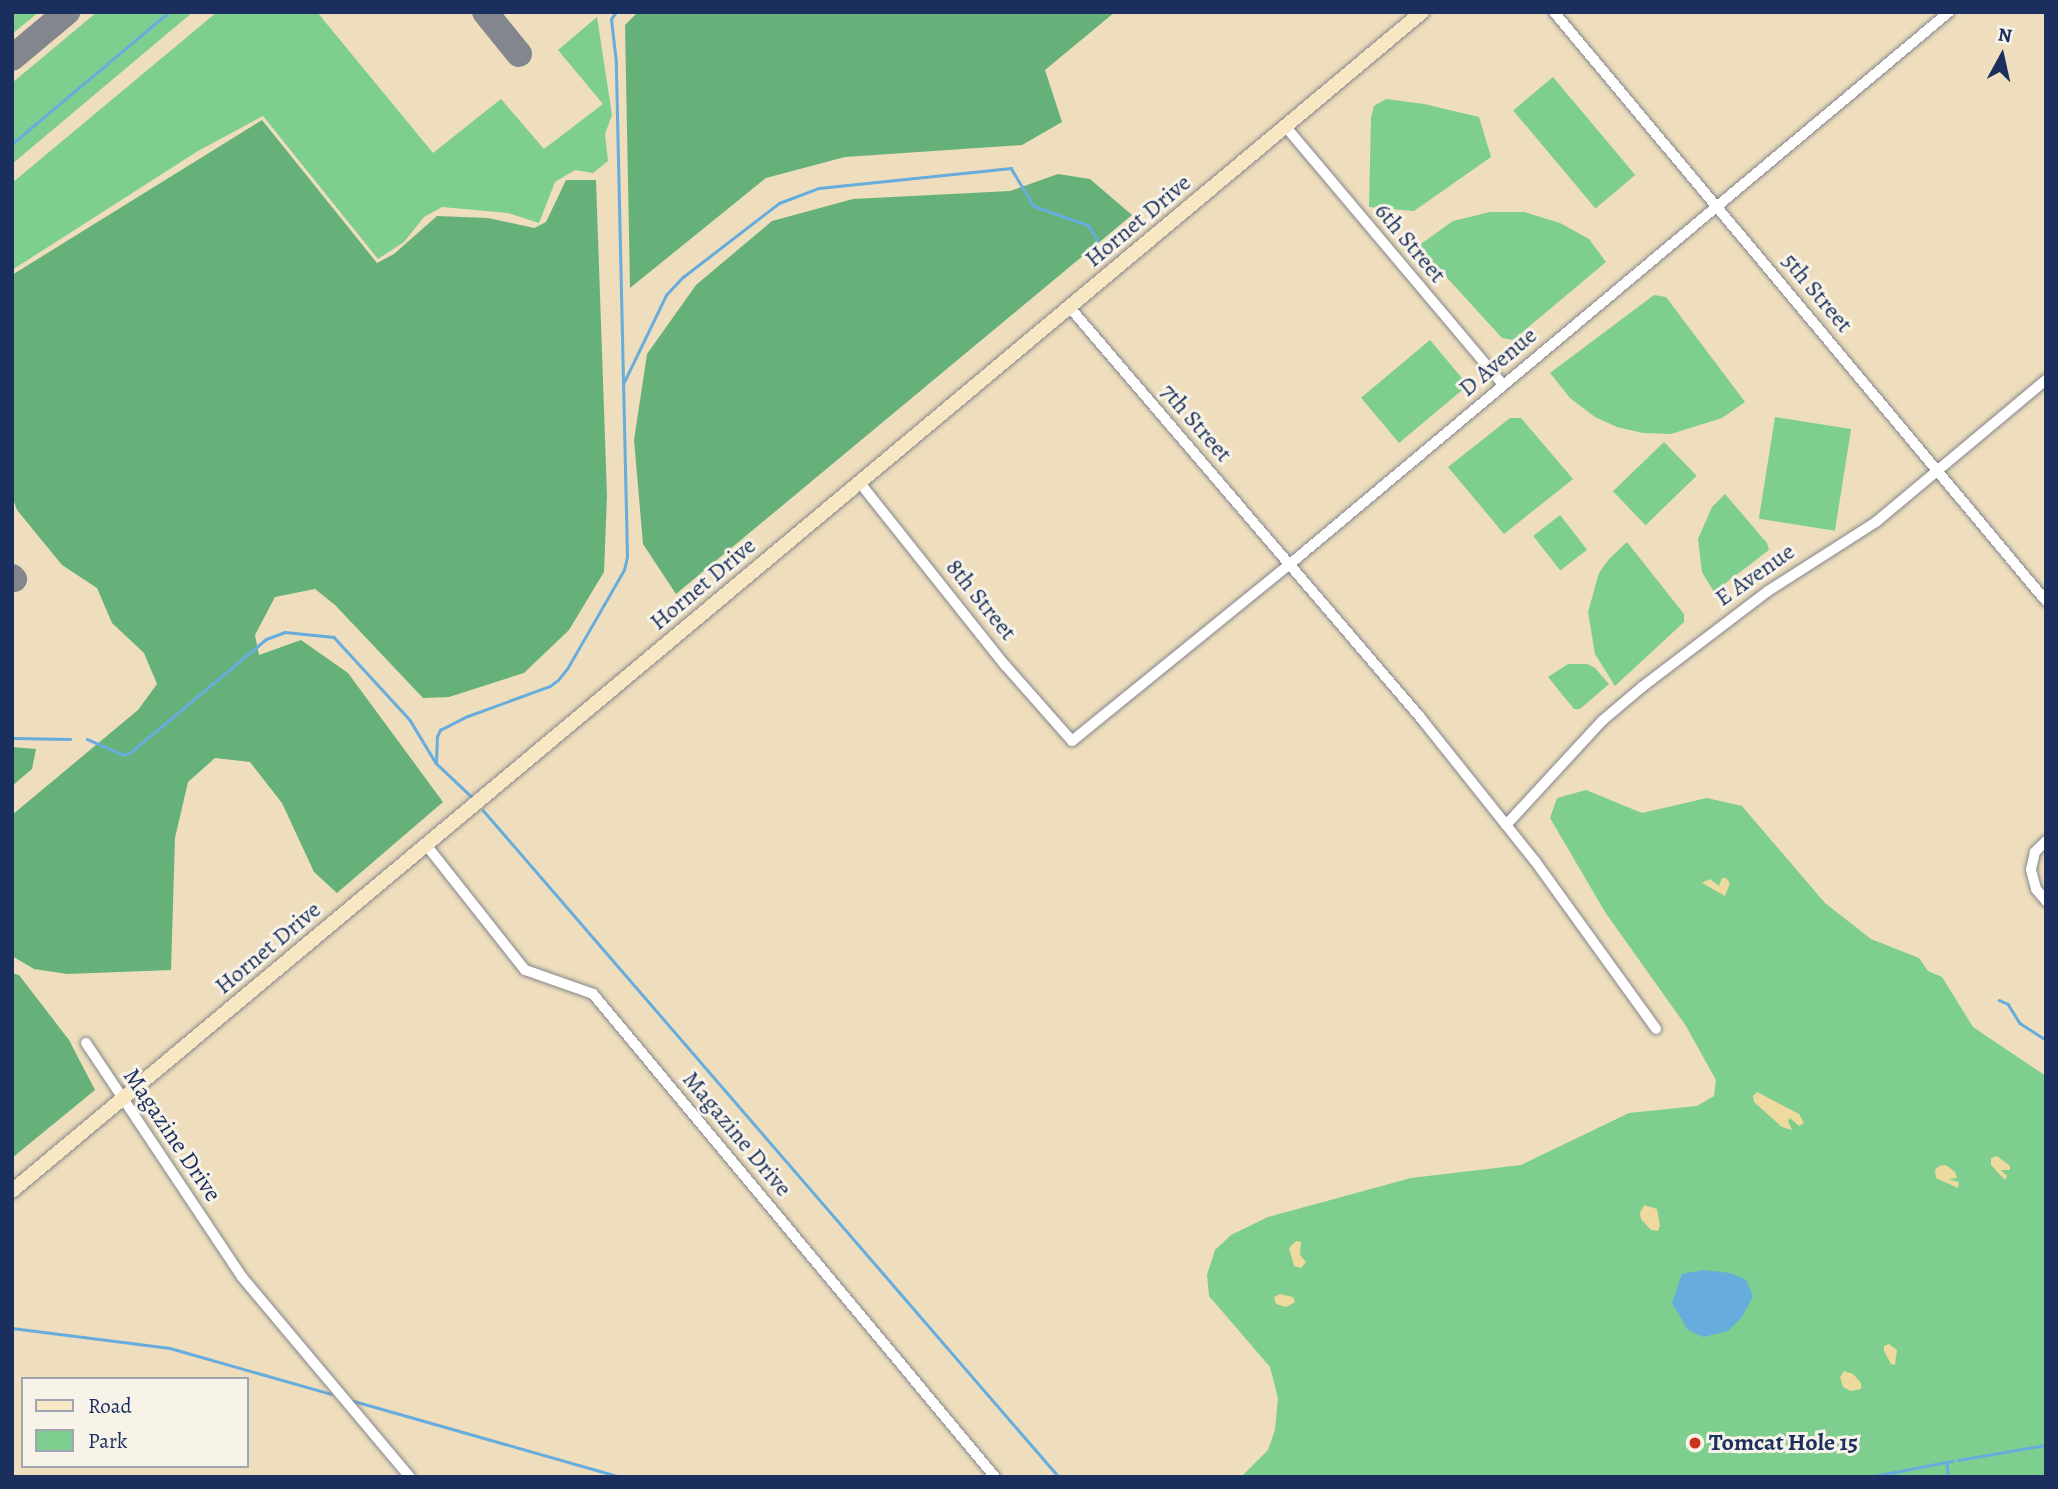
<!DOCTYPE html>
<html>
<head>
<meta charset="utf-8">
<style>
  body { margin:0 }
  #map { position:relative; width:2058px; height:1489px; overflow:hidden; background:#eedebd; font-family:Alegreya,serif }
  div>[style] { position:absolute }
  .green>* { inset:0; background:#7ece8f; transform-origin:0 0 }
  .forest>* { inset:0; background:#66b17a }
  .sand>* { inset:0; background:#eeda9e }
  .water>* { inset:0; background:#66addd }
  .stream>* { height:2.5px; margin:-1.25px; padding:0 1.25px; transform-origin:1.25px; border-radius:1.25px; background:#66addd }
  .taxiway>* { height:26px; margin:-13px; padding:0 13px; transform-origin:13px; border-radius:13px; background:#84868e }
  .roads { filter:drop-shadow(0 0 2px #84868e) drop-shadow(0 0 2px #84868e) }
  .minor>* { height:10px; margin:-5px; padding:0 5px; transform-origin:5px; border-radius:5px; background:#fff }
  .secondary>* { height:14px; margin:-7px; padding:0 7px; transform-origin:7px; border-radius:7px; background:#f7e8c3 }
  .dots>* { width:19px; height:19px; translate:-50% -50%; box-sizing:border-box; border:4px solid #f7f3e8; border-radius:50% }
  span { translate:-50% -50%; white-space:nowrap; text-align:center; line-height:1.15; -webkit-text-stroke:6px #f7f3e8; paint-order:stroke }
  .street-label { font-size:24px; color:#1b2f5e }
  .poi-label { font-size:24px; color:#1b2f5e; font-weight:700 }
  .left { translate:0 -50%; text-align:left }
  .frame { position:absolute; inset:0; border:14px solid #1b2f5e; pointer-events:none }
  .legend { position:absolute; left:21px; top:1377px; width:228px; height:91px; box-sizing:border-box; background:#f7f3e8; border:2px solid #9fa5b1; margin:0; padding:9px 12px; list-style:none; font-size:21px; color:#1b2f5e }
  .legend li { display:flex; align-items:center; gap:14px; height:35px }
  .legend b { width:35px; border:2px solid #9fa5b1 }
  .north { position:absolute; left:1967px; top:21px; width:70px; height:70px; -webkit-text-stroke:5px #f7f3e8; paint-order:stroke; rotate:8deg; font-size:19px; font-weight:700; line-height:28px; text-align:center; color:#1b2f5e }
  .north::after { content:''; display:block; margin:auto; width:24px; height:32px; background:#1b2f5e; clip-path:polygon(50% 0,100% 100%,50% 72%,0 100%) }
</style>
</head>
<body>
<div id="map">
  <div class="green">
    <i style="clip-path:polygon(12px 12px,39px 12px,12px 34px)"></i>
    <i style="clip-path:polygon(97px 12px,193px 12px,12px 164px,12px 83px)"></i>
    <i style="clip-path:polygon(217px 12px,317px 12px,433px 153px,501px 99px,544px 149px,603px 104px,558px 50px,597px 17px,612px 115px,605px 134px,608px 161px,593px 173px,575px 170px,555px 182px,539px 223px,508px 213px,442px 207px,424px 217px,404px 242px,378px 259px,263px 116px,198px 151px,12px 270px,12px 183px)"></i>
    <i style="left:1553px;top:77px;width:128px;height:52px;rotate:50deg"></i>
    <i style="clip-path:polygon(1386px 99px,1424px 104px,1479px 117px,1491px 157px,1414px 211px,1369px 207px,1371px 117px,1374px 106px)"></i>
    <i style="clip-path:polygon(1490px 212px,1524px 212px,1560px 223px,1589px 239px,1606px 262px,1513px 340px,1502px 338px,1418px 246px,1453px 221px)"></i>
    <i style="clip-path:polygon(1654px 295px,1666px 297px,1745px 402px,1722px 418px,1671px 434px,1643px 433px,1617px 427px,1595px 417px,1570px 398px,1550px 373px)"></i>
    <i style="left:1430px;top:340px;width:59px;height:90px;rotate:50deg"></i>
    <i style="left:1775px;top:417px;width:77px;height:103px;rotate:9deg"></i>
    <i style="clip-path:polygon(1510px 418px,1521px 418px,1573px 479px,1504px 534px,1448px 467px)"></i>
    <i style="left:1664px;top:442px;width:47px;height:71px;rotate:46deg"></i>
    <i style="clip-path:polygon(1725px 494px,1767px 543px,1769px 550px,1714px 592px,1702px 572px,1698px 539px,1712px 507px)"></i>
    <i style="left:1560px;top:515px;width:44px;height:34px;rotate:52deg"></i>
    <i style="clip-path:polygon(1627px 542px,1684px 614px,1684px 622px,1615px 686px,1595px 654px,1588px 612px,1599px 573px,1609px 559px)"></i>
    <i style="clip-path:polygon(1568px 664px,1587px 664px,1595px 668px,1609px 684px,1580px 709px,1574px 709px,1548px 677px)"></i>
    <i style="clip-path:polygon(1586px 790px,1642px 813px,1707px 798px,1742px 806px,1825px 903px,1871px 939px,1919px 958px,1928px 971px,1942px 977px,1973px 1027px,2046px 1076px,2046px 1477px,1241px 1477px,1268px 1450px,1275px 1430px,1278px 1398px,1270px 1367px,1209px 1296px,1207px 1275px,1215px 1250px,1231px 1235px,1268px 1217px,1411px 1178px,1521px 1165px,1629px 1113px,1697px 1106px,1714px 1096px,1716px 1080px,1686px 1026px,1605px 912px,1550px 818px,1557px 798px)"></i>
  </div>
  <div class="forest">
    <i style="clip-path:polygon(638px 12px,1115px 12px,1045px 70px,1062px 122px,1022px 145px,845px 157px,766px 178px,630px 288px,625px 25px)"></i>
    <i style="clip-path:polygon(262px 120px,377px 263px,394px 254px,437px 216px,488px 218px,534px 228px,546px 222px,566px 180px,596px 180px,607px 496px,604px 572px,569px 630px,524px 673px,449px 697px,423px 698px,335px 605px,315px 589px,275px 597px,255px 635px,259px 655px,301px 640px,348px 673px,443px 802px,337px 893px,314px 872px,282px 803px,250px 762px,215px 758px,188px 782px,175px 838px,171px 970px,67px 974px,34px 969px,12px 956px,12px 815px,138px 710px,157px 684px,144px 653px,112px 623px,97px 588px,62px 565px,17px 510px,12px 496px,12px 275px)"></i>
    <i style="clip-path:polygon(1058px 174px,1090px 179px,1132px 215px,676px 594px,643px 544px,634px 440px,647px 354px,696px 285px,772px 221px,853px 199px,1010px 191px)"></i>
    <i style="clip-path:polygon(12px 747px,36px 749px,32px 769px,12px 786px)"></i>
    <i style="clip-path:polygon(12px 973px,19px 975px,69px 1040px,95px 1090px,12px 1158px)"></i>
  </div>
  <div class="sand">
    <i style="clip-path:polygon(1722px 878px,1726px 878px,1730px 883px,1725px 896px,1702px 883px,1710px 879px,1719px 886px)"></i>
    <i style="clip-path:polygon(1757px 1092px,1799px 1114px,1804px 1123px,1799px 1126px,1790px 1118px,1788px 1121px,1792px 1130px,1782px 1127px,1754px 1102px,1753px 1096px)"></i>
    <i style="clip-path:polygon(1997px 1156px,2010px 1166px,2010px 1170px,2001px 1170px,2007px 1176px,2005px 1180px,1991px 1165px,1991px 1158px)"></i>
    <i style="clip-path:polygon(1939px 1166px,1946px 1165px,1955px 1172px,1957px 1178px,1948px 1179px,1959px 1182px,1958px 1188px,1936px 1178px,1935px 1170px)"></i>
    <i style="clip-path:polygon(1644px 1205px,1657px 1209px,1660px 1226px,1658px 1231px,1651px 1230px,1641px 1219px,1640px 1213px)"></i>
    <i style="clip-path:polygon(1296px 1241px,1301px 1242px,1300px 1255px,1306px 1262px,1301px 1268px,1294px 1266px,1289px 1248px)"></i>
    <i style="clip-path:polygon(1280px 1294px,1293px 1297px,1295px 1302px,1286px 1307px,1276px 1304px,1274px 1297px)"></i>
    <i style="clip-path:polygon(1889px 1344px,1897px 1350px,1895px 1365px,1891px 1364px,1884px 1351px,1884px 1346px)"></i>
    <i style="clip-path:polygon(1844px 1371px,1853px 1374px,1861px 1383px,1861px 1389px,1851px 1391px,1843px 1387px,1840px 1377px)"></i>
  </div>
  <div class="water">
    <i style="clip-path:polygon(1703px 1270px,1730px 1273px,1746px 1280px,1753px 1296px,1742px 1317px,1728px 1331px,1703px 1337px,1688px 1330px,1672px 1303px,1682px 1274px)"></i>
  </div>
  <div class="stream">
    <i style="left:12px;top:144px;width:205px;rotate:-40.1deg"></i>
    <i style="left:624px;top:382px;width:97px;rotate:-64.2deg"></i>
    <i style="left:666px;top:295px;width:25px;rotate:-47deg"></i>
    <i style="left:683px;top:277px;width:121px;rotate:-37.6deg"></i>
    <i style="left:779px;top:203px;width:43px;rotate:-20.6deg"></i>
    <i style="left:819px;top:188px;width:193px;rotate:-5.9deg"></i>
    <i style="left:1011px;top:168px;width:44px;rotate:58.8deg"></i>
    <i style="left:1034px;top:206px;width:57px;rotate:19.4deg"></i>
    <i style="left:1088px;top:225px;width:18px;rotate:56deg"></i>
    <i style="left:12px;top:738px;width:58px;rotate:1deg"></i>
    <i style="left:87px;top:739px;width:40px;rotate:23.4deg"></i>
    <i style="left:124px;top:755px;width:8px;rotate:-23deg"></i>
    <i style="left:131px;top:752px;width:176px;rotate:-39.9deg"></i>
    <i style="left:266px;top:639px;width:20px;rotate:-20deg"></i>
    <i style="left:285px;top:632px;width:49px;rotate:5.8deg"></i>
    <i style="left:334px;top:637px;width:113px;rotate:47.5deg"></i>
    <i style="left:410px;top:720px;width:50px;rotate:58.8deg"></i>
    <i style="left:436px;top:763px;width:50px;rotate:43.4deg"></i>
    <i style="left:436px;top:763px;width:26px;rotate:-88deg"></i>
    <i style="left:437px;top:737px;width:8px;rotate:-67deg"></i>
    <i style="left:440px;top:730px;width:31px;rotate:-27deg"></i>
    <i style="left:468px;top:716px;width:87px;rotate:-20.1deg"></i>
    <i style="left:550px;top:686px;width:10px;rotate:-37deg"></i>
    <i style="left:558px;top:680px;width:14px;rotate:-51deg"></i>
    <i style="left:567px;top:669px;width:114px;rotate:-60.1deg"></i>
    <i style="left:624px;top:570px;width:13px;rotate:-77deg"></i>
    <i style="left:627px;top:557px;width:494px;rotate:-91.3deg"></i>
    <i style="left:616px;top:63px;width:44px;rotate:-96.5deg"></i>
    <i style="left:611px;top:19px;width:9px;rotate:-54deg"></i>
    <i style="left:483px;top:810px;width:881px;rotate:49.19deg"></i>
    <i style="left:1999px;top:1000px;width:10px;rotate:24deg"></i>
    <i style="left:2008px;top:1004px;width:22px;rotate:58deg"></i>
    <i style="left:2020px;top:1023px;width:31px;rotate:33deg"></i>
    <i style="left:12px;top:1328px;width:159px;rotate:7.2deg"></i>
    <i style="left:170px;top:1348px;width:167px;rotate:15.9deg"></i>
    <i style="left:354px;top:1401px;width:277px;rotate:15.9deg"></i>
    <i style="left:1958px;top:1460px;width:89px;rotate:-9.7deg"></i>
    <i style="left:1947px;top:1462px;width:15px;rotate:86deg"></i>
    <i style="left:1869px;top:1477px;width:85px;rotate:-10.9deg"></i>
  </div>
  <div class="taxiway">
    <i style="left:485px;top:12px;width:54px;rotate:51deg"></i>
    <i style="left:12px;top:58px;width:72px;rotate:-39.9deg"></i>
    <i style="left:12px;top:577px;width:3px;rotate:45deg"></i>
  </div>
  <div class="roads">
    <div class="minor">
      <i style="left:1554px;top:12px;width:767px;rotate:50.13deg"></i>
      <i style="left:1286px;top:127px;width:337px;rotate:49.9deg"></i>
      <i style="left:1071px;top:309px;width:537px;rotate:49.46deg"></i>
      <i style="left:1420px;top:717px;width:184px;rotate:51.4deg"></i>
      <i style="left:1535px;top:861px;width:207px;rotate:54.2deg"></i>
      <i style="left:860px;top:483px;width:233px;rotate:51.5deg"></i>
      <i style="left:1005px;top:665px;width:101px;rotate:48.6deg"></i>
      <i style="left:1072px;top:741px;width:281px;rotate:-39.1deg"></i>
      <i style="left:1290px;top:564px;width:860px;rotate:-39.95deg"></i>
      <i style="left:1506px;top:825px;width:143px;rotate:-47.3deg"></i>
      <i style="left:1603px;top:720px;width:51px;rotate:-40.2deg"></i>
      <i style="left:1642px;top:687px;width:158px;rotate:-37.3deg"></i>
      <i style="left:1768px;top:591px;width:128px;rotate:-32.6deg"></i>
      <i style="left:1876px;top:522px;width:222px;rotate:-39.9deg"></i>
      <i style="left:2046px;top:841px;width:16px;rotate:135deg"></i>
      <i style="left:2035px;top:852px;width:18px;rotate:103deg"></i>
      <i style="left:2031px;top:870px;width:20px;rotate:75deg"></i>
      <i style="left:2036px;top:889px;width:16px;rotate:50deg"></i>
      <i style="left:427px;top:846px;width:158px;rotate:51.7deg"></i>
      <i style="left:525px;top:970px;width:72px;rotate:19.4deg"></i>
      <i style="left:593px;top:994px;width:628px;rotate:50.23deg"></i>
      <i style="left:86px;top:1043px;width:281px;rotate:56.3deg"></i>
      <i style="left:242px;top:1277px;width:261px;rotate:50deg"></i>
    </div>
    <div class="secondary">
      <i style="left:12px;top:1191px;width:1838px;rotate:-39.9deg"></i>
    </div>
  </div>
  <div class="dots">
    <i style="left:1695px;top:1443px;background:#c8321e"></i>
  </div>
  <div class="street-label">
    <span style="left:1138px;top:221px;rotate:-40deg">Hornet Drive</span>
    <span style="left:1410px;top:243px;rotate:50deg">6th Street</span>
    <span style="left:1817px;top:293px;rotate:50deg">5th Street</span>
    <span style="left:1498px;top:362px;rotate:-40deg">D Avenue</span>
    <span style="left:1196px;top:423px;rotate:49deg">7th Street</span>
    <span style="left:1755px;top:575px;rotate:-35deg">E Avenue</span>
    <span style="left:703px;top:584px;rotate:-40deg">Hornet Drive</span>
    <span style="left:981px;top:600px;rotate:51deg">8th Street</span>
    <span style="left:268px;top:948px;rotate:-40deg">Hornet Drive</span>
    <span style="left:737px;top:1134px;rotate:50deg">Magazine Drive</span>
    <span style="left:172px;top:1135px;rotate:56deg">Magazine Drive</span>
  </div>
  <div class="poi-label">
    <span class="left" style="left:1709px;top:1443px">Tomcat Hole 15</span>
  </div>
  <div class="frame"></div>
  <ul class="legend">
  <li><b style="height:9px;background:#f7e8c3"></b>Road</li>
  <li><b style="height:19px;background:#7ece8f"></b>Park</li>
  </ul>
  <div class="north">N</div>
</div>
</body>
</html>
